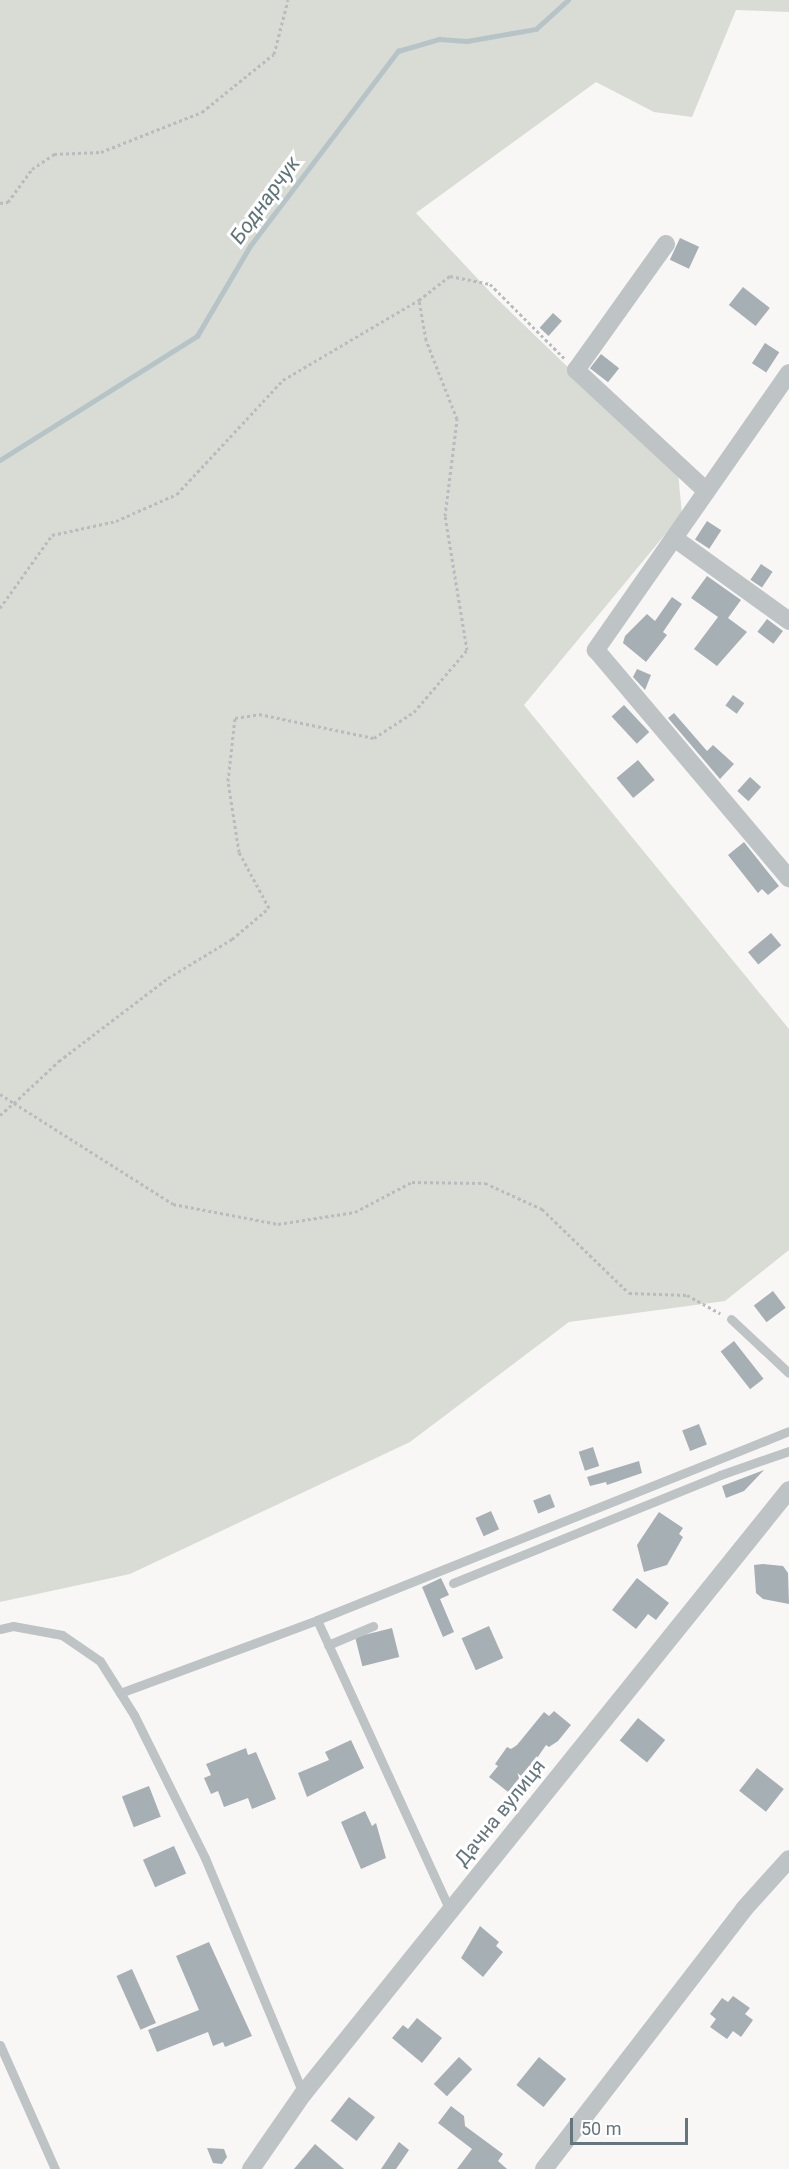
<!DOCTYPE html>
<html>
<head>
<meta charset="utf-8">
<style>
  body { margin:0 }
  #map { position:relative; width:789px; height:2169px; overflow:hidden; background:#f8f7f5; font-family:Roboto,sans-serif }
  div>[style] { position:absolute }
  .green>* { inset:0; background:#d8dcd4 }
  .stream>* { height:4.5px; margin:-2.25px; padding:0 2.25px; transform-origin:2.25px; border-radius:2.25px; background:#b7c4c7 }
  .building>* { inset:0; background:#a6afb4; transform-origin:0 0 }
  .path>* { height:3px; margin-top:-1.5px; transform-origin:0; background:repeating-linear-gradient(90deg,#b9bcbe 0 3px,transparent 0 6px) }
  .lane>* { height:9px; margin:-4.5px; padding:0 4.5px; transform-origin:4.5px; border-radius:4.5px; background:#bec3c6 }
  .street>* { height:18px; margin:-9px; padding:0 9px; transform-origin:9px; border-radius:9px; background:#bec3c6 }
  span { translate:-50% -50%; white-space:nowrap; text-align:center; line-height:1.15; -webkit-text-stroke:6px #fff; paint-order:stroke }
  .street-label { font-size:20px; color:#64757e }
  .water-label { font-size:21px; color:#5f7478; font-style:italic }
  .scale { position:absolute; left:570px; top:2118px; width:118px; height:27px; box-sizing:border-box; border:3px solid #64757e; border-top:0; padding-left:8px; font-size:18px; line-height:21px; white-space:nowrap; color:#64757e; -webkit-text-stroke:4px #fff; paint-order:stroke }
</style>
</head>
<body>
<div id="map">
  <div class="green">
    <i style="clip-path:polygon(0 0,789px 0,789px 12px,736px 10px,692px 117px,654px 112px,596px 82px,416px 213px,493px 295px,678px 473px,682px 514px,524px 705px,789px 1029px,789px 1250px,725px 1301px,569px 1322px,410px 1442px,130px 1574px,0 1602px)"></i>
  </div>
  <div class="stream">
    <i style="left:0;top:460px;width:233px;rotate:-32.2deg"></i>
    <i style="left:197px;top:336px;width:104px;rotate:-59.5deg"></i>
    <i style="left:250px;top:246px;width:245px;rotate:-52.8deg"></i>
    <i style="left:398px;top:51px;width:43px;rotate:-16.3deg"></i>
    <i style="left:439px;top:39px;width:28px;rotate:4deg"></i>
    <i style="left:467px;top:41px;width:70px;rotate:-9.9deg"></i>
    <i style="left:536px;top:29px;width:43px;rotate:-42.2deg"></i>
  </div>
  <div class="building">
    <i style="left:680px;top:238px;width:21px;height:24px;rotate:25deg"></i>
    <i style="left:743px;top:287px;width:34px;height:23px;rotate:38deg"></i>
    <i style="left:553px;top:313px;width:12px;height:20px;rotate:42deg"></i>
    <i style="left:765px;top:343px;width:17px;height:24px;rotate:33deg"></i>
    <i style="left:601px;top:354px;width:23px;height:18px;rotate:38deg"></i>
    <i style="left:707px;top:521px;width:17px;height:22px;rotate:33deg"></i>
    <i style="left:761px;top:564px;width:14px;height:19px;rotate:34deg"></i>
    <i style="clip-path:polygon(707px 576px,741px 600px,728px 618px,747px 632px,717px 666px,694px 649px,718px 617px,691px 598px)"></i>
    <i style="clip-path:polygon(672px 597px,682px 604px,663px 632px,667px 635px,646px 662px,623px 643px,625px 636px,647px 614px,655px 621px)"></i>
    <i style="left:767px;top:619px;width:20px;height:16px;rotate:37deg"></i>
    <i style="clip-path:polygon(637px 669px,651px 675px,645px 690px,633px 677px)"></i>
    <i style="left:733px;top:695px;width:14px;height:13px;rotate:36deg"></i>
    <i style="left:624px;top:705px;width:37px;height:17px;rotate:47deg"></i>
    <i style="clip-path:polygon(674px 713px,707px 751px,713px 745px,734px 764px,720px 779px,668px 718px)"></i>
    <i style="left:638px;top:760px;width:26px;height:28px;rotate:50deg"></i>
    <i style="left:750px;top:777px;width:15px;height:19px;rotate:42deg"></i>
    <i style="clip-path:polygon(744px 842px,779px 886px,768px 895px,762px 889px,758px 893px,728px 855px)"></i>
    <i style="left:771px;top:933px;width:16px;height:30px;rotate:50deg"></i>
    <i style="left:773px;top:1291px;width:21px;height:24px;rotate:53deg"></i>
    <i style="left:734px;top:1341px;width:48px;height:17px;rotate:52deg"></i>
    <i style="left:699px;top:1424px;width:22px;height:18px;rotate:69deg"></i>
    <i style="left:593px;top:1447px;width:20px;height:15px;rotate:72deg"></i>
    <i style="clip-path:polygon(639px 1461px,642px 1473px,607px 1485px,606px 1482px,590px 1486px,587px 1477px)"></i>
    <i style="clip-path:polygon(764px 1470px,744px 1491px,726px 1498px,722px 1486px)"></i>
    <i style="left:550px;top:1494px;width:14px;height:18px;rotate:69deg"></i>
    <i style="left:491px;top:1511px;width:20px;height:17px;rotate:66deg"></i>
    <i style="clip-path:polygon(659px 1512px,683px 1528px,679px 1534px,683px 1537px,667px 1565px,644px 1572px,637px 1545px)"></i>
    <i style="clip-path:polygon(763px 1564px,783px 1566px,788px 1573px,789px 1604px,763px 1599px,756px 1593px,754px 1565px)"></i>
    <i style="clip-path:polygon(441px 1578px,449px 1595px,440px 1599px,454px 1632px,443px 1637px,422px 1587px)"></i>
    <i style="clip-path:polygon(637px 1578px,669px 1603px,656px 1620px,648px 1614px,636px 1629px,612px 1610px)"></i>
    <i style="left:489px;top:1626px;width:35px;height:30px;rotate:66deg"></i>
    <i style="left:392px;top:1628px;width:30px;height:38px;rotate:76deg"></i>
    <i style="clip-path:polygon(554px 1711px,571px 1725px,558px 1741px,549px 1747px,546px 1745px,512px 1795px,489px 1777px,498px 1766px,495px 1764px,507px 1747px,511px 1749px,517px 1745px,544px 1712px,549px 1716px)"></i>
    <i style="left:638px;top:1718px;width:35px;height:29px;rotate:39deg"></i>
    <i style="clip-path:polygon(351px 1740px,364px 1768px,307px 1797px,298px 1773px,329px 1760px,325px 1752px)"></i>
    <i style="clip-path:polygon(246px 1748px,248px 1755px,256px 1752px,276px 1799px,252px 1809px,248px 1798px,224px 1807px,218px 1791px,211px 1794px,204px 1778px,211px 1775px,206px 1764px)"></i>
    <i style="left:757px;top:1768px;width:34px;height:29px;rotate:38deg"></i>
    <i style="left:149px;top:1786px;width:33px;height:29px;rotate:69deg"></i>
    <i style="clip-path:polygon(365px 1811px,372px 1826px,376px 1823px,386px 1858px,361px 1869px,341px 1822px)"></i>
    <i style="left:174px;top:1846px;width:30px;height:34px;rotate:66deg"></i>
    <i style="clip-path:polygon(480px 1926px,499px 1942px,496px 1946px,503px 1952px,483px 1977px,461px 1958px)"></i>
    <i style="clip-path:polygon(209px 1942px,252px 2036px,225px 2047px,223px 2042px,213px 2046px,208px 2032px,157px 2052px,148px 2030px,199px 2010px,176px 1956px)"></i>
    <i style="left:132px;top:1969px;width:59px;height:17px;rotate:66deg"></i>
    <i style="clip-path:polygon(733px 1996px,750px 2008px,745px 2014px,753px 2020px,741px 2037px,733px 2031px,727px 2039px,710px 2027px,716px 2019px,710px 2014px,722px 1998px,728px 2002px)"></i>
    <i style="clip-path:polygon(417px 2018px,442px 2038px,422px 2063px,392px 2038px,403px 2025px,408px 2029px)"></i>
    <i style="left:459px;top:2057px;width:18px;height:37px;rotate:43deg"></i>
    <i style="left:539px;top:2057px;width:35px;height:36px;rotate:39deg"></i>
    <i style="left:349px;top:2097px;width:33px;height:30px;rotate:38deg"></i>
    <i style="clip-path:polygon(451px 2106px,464px 2116px,465px 2126px,503px 2154px,498px 2161px,507px 2169px,457px 2169px,472px 2149px,438px 2123px)"></i>
    <i style="clip-path:polygon(399px 2142px,409px 2150px,396px 2169px,381px 2169px)"></i>
    <i style="clip-path:polygon(315px 2144px,344px 2169px,294px 2169px)"></i>
    <i style="clip-path:polygon(207px 2148px,224px 2149px,227px 2157px,222px 2164px,213px 2163px)"></i>
  </div>
  <div class="path">
    <i style="left:0;top:203px;width:8px;rotate:-7deg"></i>
    <i style="left:8px;top:202px;width:41px;rotate:-54deg"></i>
    <i style="left:32px;top:169px;width:27px;rotate:-34deg"></i>
    <i style="left:54px;top:154px;width:47px;rotate:-2.4deg"></i>
    <i style="left:101px;top:152px;width:109px;rotate:-21.6deg"></i>
    <i style="left:202px;top:112px;width:92px;rotate:-38.9deg"></i>
    <i style="left:274px;top:54px;width:56px;rotate:-75.5deg"></i>
    <i style="left:0;top:608px;width:90px;rotate:-54.5deg"></i>
    <i style="left:52px;top:535px;width:66px;rotate:-12.3deg"></i>
    <i style="left:116px;top:521px;width:67px;rotate:-23.9deg"></i>
    <i style="left:177px;top:494px;width:156px;rotate:-47.1deg"></i>
    <i style="left:283px;top:380px;width:158px;rotate:-30.5deg"></i>
    <i style="left:0;top:1094px;width:17px;rotate:33deg"></i>
    <i style="left:14px;top:1103px;width:62px;rotate:-43deg"></i>
    <i style="left:59px;top:1061px;width:137px;rotate:-37.3deg"></i>
    <i style="left:168px;top:978px;width:75px;rotate:-31.4deg"></i>
    <i style="left:232px;top:939px;width:48px;rotate:-40deg"></i>
    <i style="left:269px;top:908px;width:64px;rotate:-118.2deg"></i>
    <i style="left:239px;top:852px;width:72px;rotate:-98.8deg"></i>
    <i style="left:228px;top:781px;width:63px;rotate:-83.7deg"></i>
    <i style="left:235px;top:718px;width:24px;rotate:-9deg"></i>
    <i style="left:259px;top:714px;width:117px;rotate:11.8deg"></i>
    <i style="left:374px;top:738px;width:48px;rotate:-33deg"></i>
    <i style="left:414px;top:712px;width:82px;rotate:-49.5deg"></i>
    <i style="left:467px;top:650px;width:136px;rotate:-99.3deg"></i>
    <i style="left:445px;top:516px;width:98px;rotate:-82.9deg"></i>
    <i style="left:457px;top:419px;width:85px;rotate:-111.4deg"></i>
    <i style="left:426px;top:340px;width:41px;rotate:-99.9deg"></i>
    <i style="left:419px;top:300px;width:39px;rotate:-38deg"></i>
    <i style="left:450px;top:276px;width:41px;rotate:11.3deg"></i>
    <i style="left:490px;top:284px;width:105px;rotate:45deg"></i>
    <i style="left:0;top:1115px;width:18px;rotate:-41deg"></i>
    <i style="left:14px;top:1103px;width:188px;rotate:32.4deg"></i>
    <i style="left:173px;top:1204px;width:107px;rotate:10.8deg"></i>
    <i style="left:278px;top:1224px;width:78px;rotate:-8.9deg"></i>
    <i style="left:355px;top:1212px;width:64px;rotate:-27.8deg"></i>
    <i style="left:412px;top:1182px;width:73px;rotate:0.8deg"></i>
    <i style="left:485px;top:1183px;width:63px;rotate:24.5deg"></i>
    <i style="left:542px;top:1209px;width:121px;rotate:44deg"></i>
    <i style="left:629px;top:1293px;width:58px;rotate:2deg"></i>
    <i style="left:687px;top:1295px;width:38px;rotate:29deg"></i>
  </div>
  <div class="lane">
    <i style="left:731px;top:1319px;width:79px;rotate:43deg"></i>
    <i style="left:453px;top:1583px;width:288px;rotate:-22deg"></i>
    <i style="left:720px;top:1475px;width:73px;rotate:-19.2deg"></i>
    <i style="left:317px;top:1620px;width:508px;rotate:-21.82deg"></i>
    <i style="left:0;top:1629px;width:13px;rotate:-13deg"></i>
    <i style="left:13px;top:1626px;width:50px;rotate:10.4deg"></i>
    <i style="left:62px;top:1635px;width:46px;rotate:34.4deg"></i>
    <i style="left:100px;top:1661px;width:64px;rotate:57.8deg"></i>
    <i style="left:134px;top:1715px;width:160px;rotate:63.6deg"></i>
    <i style="left:205px;top:1858px;width:256px;rotate:67.4deg"></i>
    <i style="left:328px;top:1645px;width:49px;rotate:-22.9deg"></i>
    <i style="left:120px;top:1693px;width:210px;rotate:-20.3deg"></i>
    <i style="left:317px;top:1620px;width:320px;rotate:65.4deg"></i>
    <i style="left:0;top:2045px;width:136px;rotate:66.1deg"></i>
  </div>
  <div class="street">
    <i style="left:666px;top:244px;width:155px;rotate:125.5deg"></i>
    <i style="left:576px;top:370px;width:178px;rotate:42.9deg"></i>
    <i style="left:789px;top:373px;width:338px;rotate:124.9deg"></i>
    <i style="left:596px;top:650px;width:299px;rotate:49.8deg"></i>
    <i style="left:674px;top:538px;width:142px;rotate:35.8deg"></i>
    <i style="left:251px;top:2169px;width:91px;rotate:-55.3deg"></i>
    <i style="left:303px;top:2094px;width:775px;rotate:-51.18deg"></i>
    <i style="left:544px;top:2169px;width:328px;rotate:-52.4deg"></i>
    <i style="left:744px;top:1909px;width:67px;rotate:-48deg"></i>
  </div>
  <div class="street-label">
    <span style="left:500px;top:1813px;rotate:-51deg">Дачна вулиця</span>
  </div>
  <div class="water-label">
    <span style="left:265px;top:200px;rotate:-54deg">Боднарчук</span>
  </div>
  <div class="scale">50 m</div>
</div>
</body>
</html>
